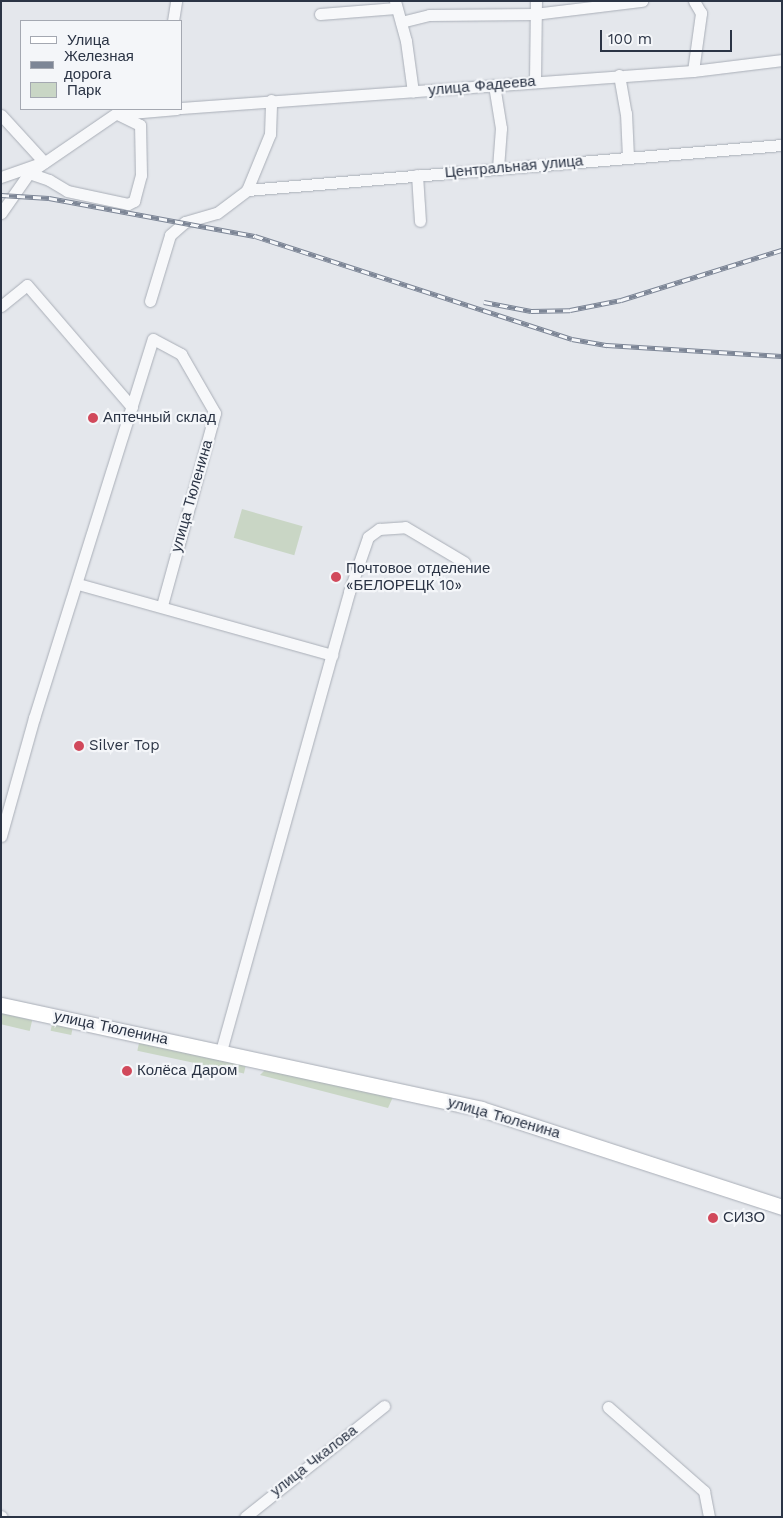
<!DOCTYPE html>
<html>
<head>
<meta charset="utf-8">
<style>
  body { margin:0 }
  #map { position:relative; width:783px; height:1518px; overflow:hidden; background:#e4e7ec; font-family:"Work Sans",sans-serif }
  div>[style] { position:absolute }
  .green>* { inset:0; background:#c9d6c5; transform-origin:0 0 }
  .roads { filter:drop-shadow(0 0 1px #a9aeb7) drop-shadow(0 0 1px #a9aeb7) }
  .minor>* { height:11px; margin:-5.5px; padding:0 5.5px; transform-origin:5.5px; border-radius:5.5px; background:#f7f8fa }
  .major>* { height:15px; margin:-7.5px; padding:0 7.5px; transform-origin:7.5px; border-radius:7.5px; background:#fff }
  .rail>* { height:4.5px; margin-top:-2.25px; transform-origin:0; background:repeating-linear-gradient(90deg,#f4f6f9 0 8px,#7d8696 0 16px); box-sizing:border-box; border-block:1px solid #7d8696 }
  .dots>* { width:14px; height:14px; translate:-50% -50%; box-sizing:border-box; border:2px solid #f4f6f9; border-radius:50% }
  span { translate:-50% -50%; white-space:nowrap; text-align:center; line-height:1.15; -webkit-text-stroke:4.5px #f4f6f9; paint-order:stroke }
  .street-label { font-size:15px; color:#2b3445 }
  .poi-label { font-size:15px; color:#2b3445 }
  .left { translate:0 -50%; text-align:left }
  .frame { position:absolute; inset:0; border:2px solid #2b3445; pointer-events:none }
  .legend { position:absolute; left:20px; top:20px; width:162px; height:90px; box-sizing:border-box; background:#f4f6f9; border:1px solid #a4a8b1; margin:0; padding:6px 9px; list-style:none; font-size:15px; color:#2b3445 }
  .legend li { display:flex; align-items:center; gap:10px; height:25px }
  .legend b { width:25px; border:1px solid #a4a8b1 }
  .scale { position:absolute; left:600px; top:30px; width:132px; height:22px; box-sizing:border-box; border:2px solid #2b3445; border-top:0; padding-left:6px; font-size:15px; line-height:18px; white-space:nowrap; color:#2b3445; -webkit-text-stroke:4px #f4f6f9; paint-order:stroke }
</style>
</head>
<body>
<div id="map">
  <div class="green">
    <i style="left:242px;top:509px;width:63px;height:30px;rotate:16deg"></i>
    <i style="left:1px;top:1013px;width:32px;height:11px;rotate:13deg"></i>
    <i style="left:52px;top:1024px;width:21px;height:7px;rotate:11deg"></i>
    <i style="left:139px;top:1043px;width:109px;height:8px;rotate:12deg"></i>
    <i style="clip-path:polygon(265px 1070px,393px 1097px,388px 1108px,260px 1075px)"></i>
  </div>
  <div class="roads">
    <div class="minor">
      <i style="left:395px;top:1px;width:41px;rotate:74.6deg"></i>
      <i style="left:406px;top:41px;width:51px;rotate:82.2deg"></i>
      <i style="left:320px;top:14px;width:76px;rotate:-4.5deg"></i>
      <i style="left:173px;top:21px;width:20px;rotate:-81deg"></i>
      <i style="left:401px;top:22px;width:29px;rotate:-14deg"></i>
      <i style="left:429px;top:15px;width:105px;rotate:-0.5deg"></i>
      <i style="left:534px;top:14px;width:109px;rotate:-6.9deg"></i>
      <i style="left:693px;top:71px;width:59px;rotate:-82.1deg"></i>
      <i style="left:701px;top:13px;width:14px;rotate:-120deg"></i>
      <i style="left:619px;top:75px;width:39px;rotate:80deg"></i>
      <i style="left:626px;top:113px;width:44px;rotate:87.4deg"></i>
      <i style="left:535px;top:81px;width:80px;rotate:-89.3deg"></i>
      <i style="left:494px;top:85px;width:44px;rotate:80.8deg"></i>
      <i style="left:501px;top:128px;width:40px;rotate:94.3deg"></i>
      <i style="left:181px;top:108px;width:513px;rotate:-4.13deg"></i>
      <i style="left:693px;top:71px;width:90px;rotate:-7deg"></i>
      <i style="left:119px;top:114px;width:58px;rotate:-4.9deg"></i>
      <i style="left:1px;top:115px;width:64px;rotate:47.5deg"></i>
      <i style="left:44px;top:162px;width:46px;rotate:160.8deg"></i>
      <i style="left:29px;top:173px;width:21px;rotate:19deg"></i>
      <i style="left:49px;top:180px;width:21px;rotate:31deg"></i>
      <i style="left:67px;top:191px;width:62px;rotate:12deg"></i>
      <i style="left:128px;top:204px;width:7px;rotate:-27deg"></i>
      <i style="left:134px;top:201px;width:27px;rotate:-75deg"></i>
      <i style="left:141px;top:175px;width:50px;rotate:-91.1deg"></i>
      <i style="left:140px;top:125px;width:25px;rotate:-154deg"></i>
      <i style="left:417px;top:175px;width:46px;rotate:86.3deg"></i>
      <i style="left:247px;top:190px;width:537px;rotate:-4.81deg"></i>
      <i style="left:1px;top:213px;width:49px;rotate:-55deg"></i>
      <i style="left:29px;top:173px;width:112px;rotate:-34.4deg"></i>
      <i style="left:150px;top:301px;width:69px;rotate:-73.1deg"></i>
      <i style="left:170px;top:235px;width:20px;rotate:-41deg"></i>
      <i style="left:185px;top:222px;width:33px;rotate:-16deg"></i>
      <i style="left:217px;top:213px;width:38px;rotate:-37deg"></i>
      <i style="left:247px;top:190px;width:61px;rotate:-67.7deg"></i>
      <i style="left:270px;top:134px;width:34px;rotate:-88deg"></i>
      <i style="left:1px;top:306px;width:33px;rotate:-39deg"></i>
      <i style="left:27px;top:285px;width:161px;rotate:49.3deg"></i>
      <i style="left:78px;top:584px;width:264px;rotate:15.6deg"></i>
      <i style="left:1px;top:836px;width:123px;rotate:-74.4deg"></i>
      <i style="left:34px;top:718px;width:397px;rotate:-72.6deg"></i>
      <i style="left:153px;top:339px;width:32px;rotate:28deg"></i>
      <i style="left:181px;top:354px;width:68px;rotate:60deg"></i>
      <i style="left:215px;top:413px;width:199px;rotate:105.4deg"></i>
      <i style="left:221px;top:1051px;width:477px;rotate:-74.4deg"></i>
      <i style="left:349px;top:592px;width:58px;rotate:-70.9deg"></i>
      <i style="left:368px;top:537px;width:14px;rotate:-36deg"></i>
      <i style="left:379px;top:529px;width:26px;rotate:-4deg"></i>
      <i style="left:405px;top:527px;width:69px;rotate:30.7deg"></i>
      <i style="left:608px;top:1407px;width:128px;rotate:41.2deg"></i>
      <i style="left:704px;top:1491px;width:26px;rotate:79deg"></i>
      <i style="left:1px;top:1516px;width:1px;rotate:45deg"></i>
      <i style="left:245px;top:1517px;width:178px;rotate:-38.6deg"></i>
    </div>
    <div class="major">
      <i style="left:1px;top:1005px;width:491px;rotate:12.2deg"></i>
      <i style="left:481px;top:1109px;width:317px;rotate:18deg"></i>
    </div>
  </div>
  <div class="rail">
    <i style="left:1px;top:195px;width:48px;rotate:3.6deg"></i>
    <i style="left:49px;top:198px;width:209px;rotate:10.5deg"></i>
    <i style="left:255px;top:236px;width:333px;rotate:18deg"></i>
    <i style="left:572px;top:339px;width:36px;rotate:10deg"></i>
    <i style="left:607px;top:345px;width:175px;rotate:3.6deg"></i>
    <i style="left:484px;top:302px;width:48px;rotate:10.8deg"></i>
    <i style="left:531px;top:311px;width:39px;rotate:-1deg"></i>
    <i style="left:570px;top:310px;width:52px;rotate:-11.1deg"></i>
    <i style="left:621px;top:300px;width:169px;rotate:-17.3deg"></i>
  </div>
  <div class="dots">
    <i style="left:93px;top:418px;background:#d1495b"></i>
    <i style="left:336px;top:577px;background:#d1495b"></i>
    <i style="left:79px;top:746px;background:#d1495b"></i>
    <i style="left:127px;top:1071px;background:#d1495b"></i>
    <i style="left:713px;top:1218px;background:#d1495b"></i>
  </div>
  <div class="street-label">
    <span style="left:482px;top:86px;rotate:-5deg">улица Фадеева</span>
    <span style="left:514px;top:167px;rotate:-5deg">Центральная улица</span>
    <span style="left:192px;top:496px;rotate:-74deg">улица Тюленина</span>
    <span style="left:111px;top:1028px;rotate:12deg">улица Тюленина</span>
    <span style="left:504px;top:1118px;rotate:16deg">улица Тюленина</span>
    <span style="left:314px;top:1461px;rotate:-38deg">улица Чкалова</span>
  </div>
  <div class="poi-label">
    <span class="left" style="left:103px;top:418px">Аптечный склад</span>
    <span class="left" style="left:346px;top:577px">Почтовое отделение<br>«БЕЛОРЕЦК 10»</span>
    <span class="left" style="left:89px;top:746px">Silver Top</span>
    <span class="left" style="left:137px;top:1071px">Колёса Даром</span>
    <span class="left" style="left:723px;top:1218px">СИЗО</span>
  </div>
  <div class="frame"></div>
  <ul class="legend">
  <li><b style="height:6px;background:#fff"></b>Улица</li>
  <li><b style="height:6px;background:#7d8696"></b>Железная дорога</li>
  <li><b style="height:14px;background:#c9d6c5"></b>Парк</li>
  </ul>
  <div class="scale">100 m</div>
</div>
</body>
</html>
